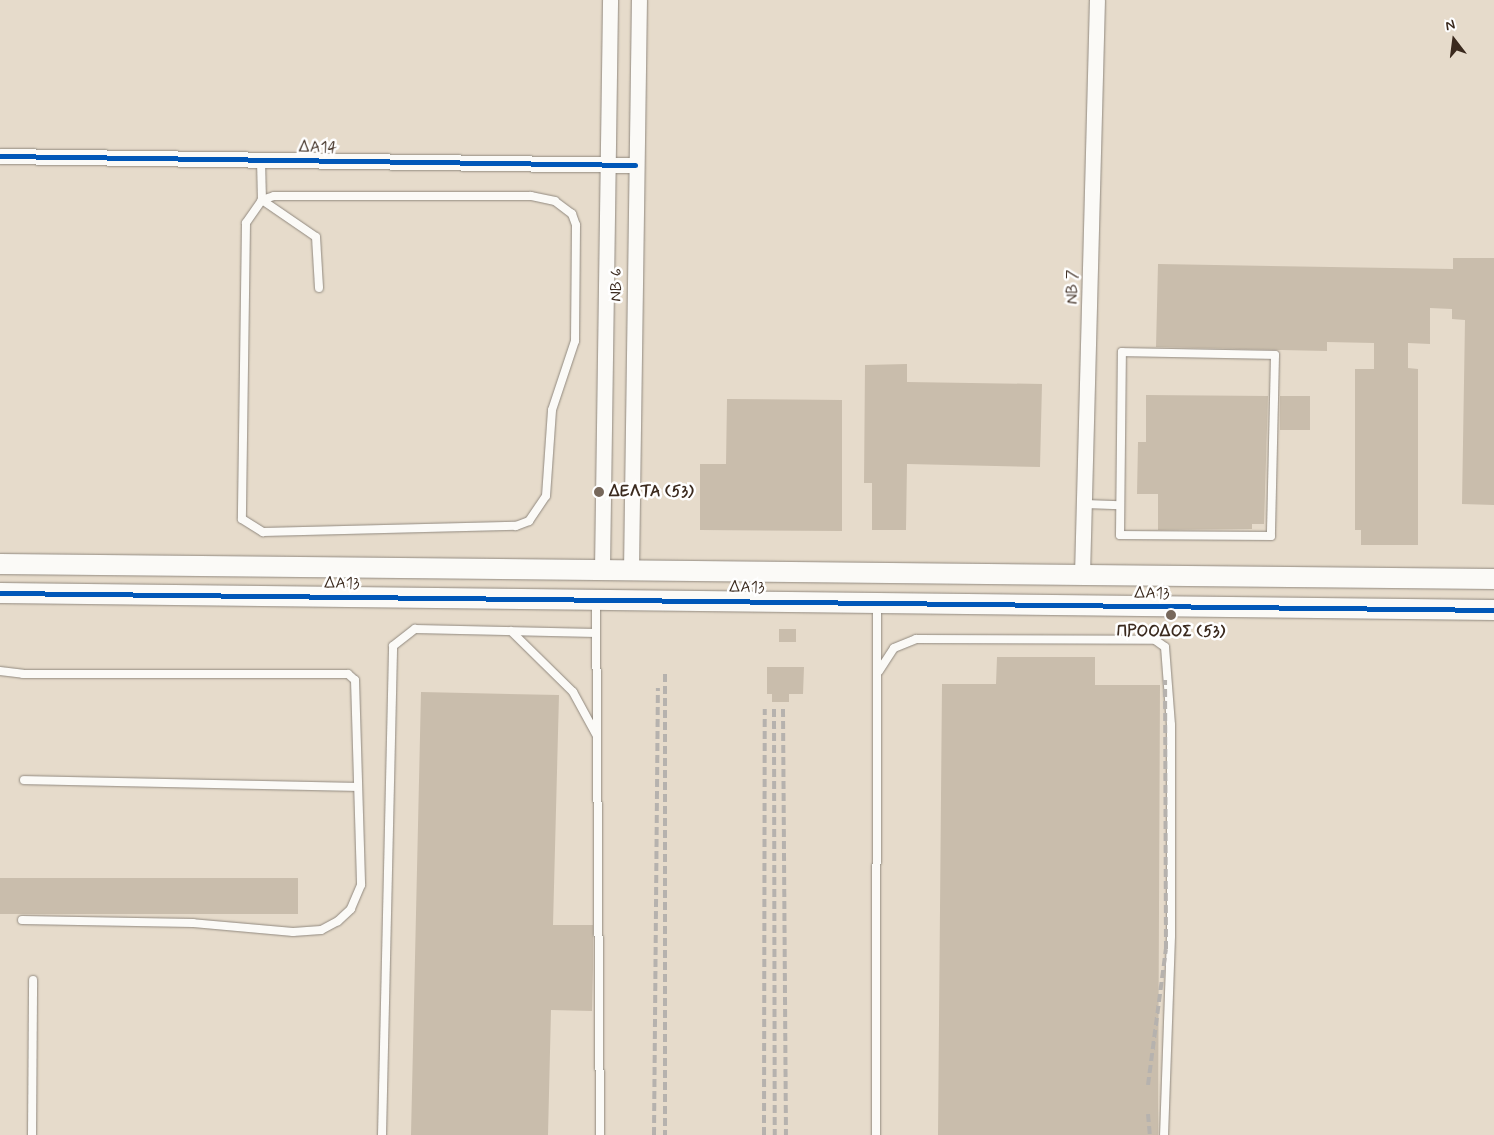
<!DOCTYPE html>
<html>
<head>
<meta charset="utf-8">
<style>
  body { margin:0 }
  #map { position:relative; width:1494px; height:1135px; overflow:hidden; background:#e6dbcb; font-family:Mynerve,sans-serif }
  div>[style] { position:absolute }
  .building>* { inset:0; background:#c9bdac; transform-origin:0 0 }
  .roads { filter:drop-shadow(0 0 1px #91897f) drop-shadow(0 0 1px #91897f) }
  .service>* { height:8px; margin:-4px; padding:0 4px; transform-origin:4px; border-radius:4px; background:#fbfaf7 }
  .minor>* { height:15px; margin:-7.5px; padding:0 7.5px; transform-origin:7.5px; border-radius:7.5px; background:#fbfaf7 }
  .tertiary>* { height:20px; margin:-10px; padding:0 10px; transform-origin:10px; border-radius:10px; background:#fbfaf7 }
  .rail>* { height:4px; margin-top:-2px; transform-origin:0; background:repeating-linear-gradient(90deg,#b6b2ae 0 8px,transparent 0 12px) }
  .cycleway>* { height:5px; margin:-2.5px; padding:0 2.5px; transform-origin:2.5px; border-radius:2.5px; background:#0057b8 }
  .dots>* { width:14px; height:14px; translate:-50% -50%; box-sizing:border-box; border:2px solid #fff; border-radius:50% }
  span { translate:-50% -50%; white-space:nowrap; text-align:center; line-height:1.15; -webkit-text-stroke:5px #fff; paint-order:stroke }
  .street-label { font-size:16px; color:#3b2a1e }
  .poi-label { font-size:16px; color:#3b2a1e; font-weight:700 }
  .left { translate:0 -50%; text-align:left }
  .north { position:absolute; left:1429px; top:15px; width:50px; height:50px; -webkit-text-stroke:4px #fff; paint-order:stroke; rotate:345deg; font-size:14px; font-weight:700; line-height:20px; text-align:center; color:#3b2a1e }
  .north::after { content:''; display:block; margin:auto; width:18px; height:22px; background:#3b2a1e; clip-path:polygon(50% 0,100% 100%,50% 72%,0 100%) }
</style>
</head>
<body>
<div id="map">
  <div class="building">
    <i style="clip-path:polygon(1453px 258px,1494px 258px,1494px 505px,1462px 504px,1465px 320px,1452px 319px,1452px 309px,1430px 308px,1430px 344px,1408px 343px,1408px 368px,1418px 369px,1418px 545px,1361px 545px,1361px 530px,1355px 530px,1355px 369px,1374px 369px,1374px 343px,1327px 342px,1327px 351px,1156px 347px,1158px 264px,1453px 269px)"></i>
    <i style="clip-path:polygon(907px 364px,907px 382px,1042px 384px,1040px 467px,907px 464px,906px 530px,872px 530px,872px 483px,864px 483px,865px 365px)"></i>
    <i style="clip-path:polygon(1146px 395px,1268px 396px,1264px 524px,1252px 524px,1252px 529px,1158px 530px,1158px 494px,1137px 494px,1138px 442px,1146px 442px)"></i>
    <i style="left:1280px;top:396px;width:30px;height:34px"></i>
    <i style="clip-path:polygon(727px 399px,842px 400px,842px 531px,700px 530px,700px 464px,726px 464px)"></i>
    <i style="left:779px;top:629px;width:17px;height:13px"></i>
    <i style="clip-path:polygon(997px 657px,1095px 657px,1095px 685px,1160px 685px,1158px 1135px,938px 1135px,942px 684px,996px 684px)"></i>
    <i style="clip-path:polygon(767px 667px,804px 667px,803px 694px,789px 694px,789px 702px,772px 702px,772px 694px,767px 694px)"></i>
    <i style="clip-path:polygon(421px 692px,559px 695px,553px 925px,593px 925px,593px 969px,592px 1011px,551px 1010px,548px 1135px,411px 1135px)"></i>
    <i style="left:0;top:878px;width:298px;height:36px"></i>
  </div>
  <div class="roads">
    <div class="service">
      <i style="left:261px;top:160px;width:40px;rotate:88.6deg"></i>
      <i style="left:262px;top:200px;width:28px;rotate:125deg"></i>
      <i style="left:246px;top:223px;width:296px;rotate:90.8deg"></i>
      <i style="left:242px;top:519px;width:25px;rotate:32deg"></i>
      <i style="left:263px;top:532px;width:253px;rotate:-1.4deg"></i>
      <i style="left:516px;top:526px;width:14px;rotate:-21deg"></i>
      <i style="left:529px;top:521px;width:30px;rotate:-56deg"></i>
      <i style="left:546px;top:496px;width:86px;rotate:-86deg"></i>
      <i style="left:552px;top:410px;width:73px;rotate:-71.6deg"></i>
      <i style="left:575px;top:341px;width:116px;rotate:-89.5deg"></i>
      <i style="left:576px;top:225px;width:12px;rotate:-110deg"></i>
      <i style="left:572px;top:214px;width:21px;rotate:-143deg"></i>
      <i style="left:555px;top:201px;width:25px;rotate:-168deg"></i>
      <i style="left:531px;top:196px;width:257px;rotate:180deg"></i>
      <i style="left:274px;top:196px;width:13px;rotate:162deg"></i>
      <i style="left:262px;top:200px;width:65px;rotate:34.4deg"></i>
      <i style="left:316px;top:237px;width:51px;rotate:86.6deg"></i>
      <i style="left:1122px;top:352px;width:153px;rotate:1.1deg"></i>
      <i style="left:1275px;top:355px;width:181px;rotate:91.3deg"></i>
      <i style="left:1271px;top:536px;width:151px;rotate:-179.6deg"></i>
      <i style="left:1120px;top:535px;width:183px;rotate:-89.4deg"></i>
      <i style="left:1085px;top:504px;width:35px;rotate:2deg"></i>
      <i style="left:596px;top:601px;width:534px;rotate:89.57deg"></i>
      <i style="left:511px;top:631px;width:87px;rotate:44.5deg"></i>
      <i style="left:573px;top:692px;width:50px;rotate:61.4deg"></i>
      <i style="left:0;top:671px;width:23px;rotate:7deg"></i>
      <i style="left:23px;top:674px;width:325px"></i>
      <i style="left:348px;top:674px;width:9px;rotate:41deg"></i>
      <i style="left:355px;top:680px;width:205px;rotate:88.3deg"></i>
      <i style="left:361px;top:885px;width:26px;rotate:113deg"></i>
      <i style="left:351px;top:909px;width:18px;rotate:137deg"></i>
      <i style="left:338px;top:921px;width:19px;rotate:152deg"></i>
      <i style="left:321px;top:930px;width:28px;rotate:176deg"></i>
      <i style="left:293px;top:932px;width:100px;rotate:-174.9deg"></i>
      <i style="left:193px;top:923px;width:171px;rotate:-179deg"></i>
      <i style="left:879px;top:671px;width:27px;rotate:-57deg"></i>
      <i style="left:894px;top:648px;width:24px;rotate:-22deg"></i>
      <i style="left:916px;top:639px;width:239px;rotate:0.2deg"></i>
      <i style="left:1155px;top:640px;width:12px;rotate:35deg"></i>
      <i style="left:1165px;top:647px;width:78px;rotate:85.6deg"></i>
      <i style="left:1171px;top:725px;width:211px;rotate:90deg"></i>
      <i style="left:1171px;top:936px;width:199px;rotate:92deg"></i>
      <i style="left:24px;top:780px;width:332px;rotate:1.2deg"></i>
      <i style="left:32px;top:1135px;width:155px;rotate:-89.6deg"></i>
      <i style="left:382px;top:1135px;width:489px;rotate:-88.7deg"></i>
      <i style="left:393px;top:646px;width:28px;rotate:-38deg"></i>
      <i style="left:415px;top:629px;width:181px;rotate:1.3deg"></i>
      <i style="left:876px;top:1135px;width:531px;rotate:-89.89deg"></i>
    </div>
    <div class="minor">
      <i style="left:0;top:156px;width:635px;rotate:0.81deg"></i>
      <i style="left:602px;top:569px;width:569px;rotate:-89.19deg"></i>
      <i style="left:631px;top:570px;width:570px;rotate:-89.2deg"></i>
      <i style="left:1082px;top:575px;width:575px;rotate:-88.51deg"></i>
    </div>
    <div class="tertiary">
      <i style="left:0;top:564px;width:1494px;rotate:0.58deg"></i>
      <i style="left:0;top:593px;width:1494px;rotate:0.65deg"></i>
    </div>
  </div>
  <div class="rail">
    <i style="left:665px;top:674px;width:461px;rotate:90deg"></i>
    <i style="left:774px;top:709px;width:426px;rotate:89.9deg"></i>
    <i style="left:783px;top:709px;width:426px;rotate:89.6deg"></i>
    <i style="left:1148px;top:1085px;width:137px;rotate:-82.5deg"></i>
    <i style="left:1166px;top:949px;width:269px;rotate:-90.2deg"></i>
    <i style="left:1148px;top:1114px;width:21px;rotate:85deg"></i>
    <i style="left:654px;top:1135px;width:447px;rotate:-89.5deg"></i>
    <i style="left:764px;top:1135px;width:426px;rotate:-89.9deg"></i>
  </div>
  <div class="cycleway">
    <i style="left:0;top:156px;width:635px;rotate:0.81deg"></i>
    <i style="left:0;top:593px;width:1494px;rotate:0.65deg"></i>
  </div>
  <div class="dots">
    <i style="left:599px;top:492px;background:#77685b"></i>
    <i style="left:1171px;top:615px;background:#77685b"></i>
  </div>
  <div class="street-label">
    <span style="left:318px;top:148px;rotate:1deg">ΔΑ14</span>
    <span style="left:617px;top:285px;rotate:-89deg">ΝΒ 6</span>
    <span style="left:1073px;top:287px;rotate:-89deg">ΝΒ 7</span>
    <span style="left:342px;top:584px;rotate:1deg">ΔΑ13</span>
    <span style="left:747px;top:588px;rotate:1deg">ΔΑ13</span>
    <span style="left:1152px;top:594px;rotate:1deg">ΔΑ13</span>
  </div>
  <div class="poi-label">
    <span class="left" style="left:609px;top:492px">ΔΕΛΤΑ (53)</span>
    <span style="left:1171px;top:632px">ΠΡΟΟΔΟΣ (53)</span>
  </div>
  <div class="north">N</div>
</div>
</body>
</html>
